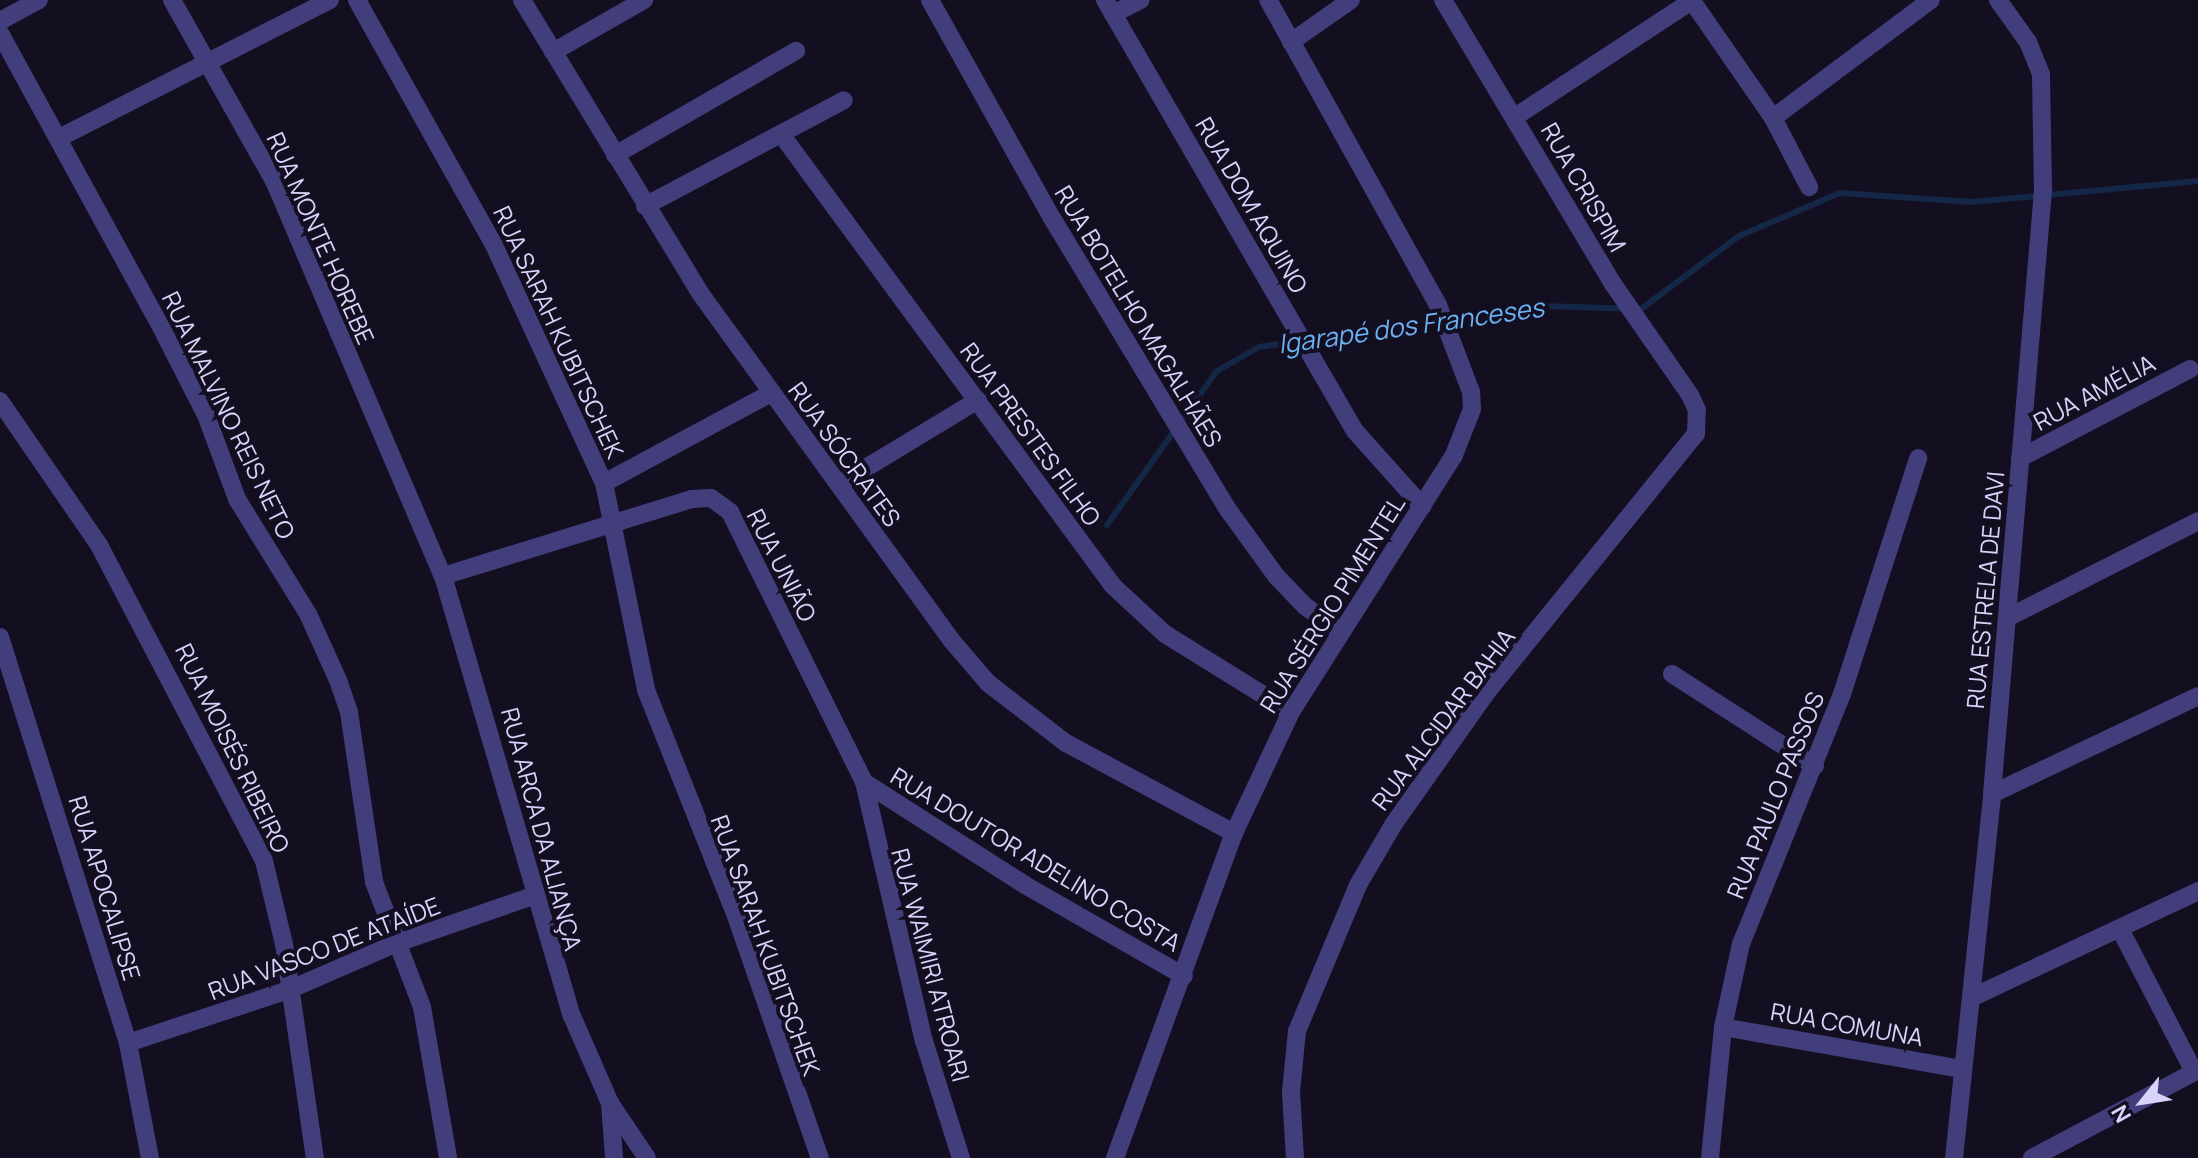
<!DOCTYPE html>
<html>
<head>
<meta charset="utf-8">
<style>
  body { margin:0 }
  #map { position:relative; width:2198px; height:1158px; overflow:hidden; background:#130f21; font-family:Manrope,sans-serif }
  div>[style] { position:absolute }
  .stream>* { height:6px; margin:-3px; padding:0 3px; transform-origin:3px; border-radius:3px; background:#142746 }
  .street>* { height:18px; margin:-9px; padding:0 9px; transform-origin:9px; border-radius:9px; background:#423e7c }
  span { translate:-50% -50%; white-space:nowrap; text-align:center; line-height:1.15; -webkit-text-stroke:8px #130f21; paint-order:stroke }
  .street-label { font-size:24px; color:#d8d3fb }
  .water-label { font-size:26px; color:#6ab1f2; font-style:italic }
  .north { position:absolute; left:2102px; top:1062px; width:80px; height:80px; -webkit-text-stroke:6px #130f21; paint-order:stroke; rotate:240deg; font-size:22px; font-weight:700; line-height:32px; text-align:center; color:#d8d3fb }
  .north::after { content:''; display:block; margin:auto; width:28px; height:36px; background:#d8d3fb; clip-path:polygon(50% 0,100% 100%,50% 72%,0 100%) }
</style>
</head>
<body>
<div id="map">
  <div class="stream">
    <i style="left:1107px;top:525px;width:189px;rotate:-54.5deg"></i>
    <i style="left:1217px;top:371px;width:48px;rotate:-29.7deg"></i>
    <i style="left:1259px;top:347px;width:285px;rotate:-8.3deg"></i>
    <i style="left:1541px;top:306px;width:100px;rotate:1.7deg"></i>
    <i style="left:1641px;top:309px;width:122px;rotate:-36.7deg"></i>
    <i style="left:1739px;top:236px;width:110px;rotate:-23.1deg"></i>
    <i style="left:1840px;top:193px;width:132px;rotate:3.9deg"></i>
    <i style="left:1972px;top:202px;width:227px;rotate:-5.3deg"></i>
  </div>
  <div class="street">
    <i style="left:172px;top:0;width:210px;rotate:60.6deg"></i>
    <i style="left:275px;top:183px;width:427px;rotate:66.9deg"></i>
    <i style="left:443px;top:576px;width:459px;rotate:73.7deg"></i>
    <i style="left:572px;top:1016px;width:95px;rotate:66.4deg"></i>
    <i style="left:610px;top:1103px;width:66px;rotate:56.1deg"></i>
    <i style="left:357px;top:0;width:278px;rotate:60.8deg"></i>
    <i style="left:493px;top:243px;width:264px;rotate:65.2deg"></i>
    <i style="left:604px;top:483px;width:211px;rotate:78.5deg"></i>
    <i style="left:646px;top:690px;width:243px;rotate:68.3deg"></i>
    <i style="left:736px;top:916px;width:256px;rotate:70.9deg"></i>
    <i style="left:522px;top:0;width:343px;rotate:58.7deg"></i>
    <i style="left:700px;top:293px;width:430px;rotate:54.1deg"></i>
    <i style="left:952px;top:641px;width:55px;rotate:49.4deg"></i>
    <i style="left:988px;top:683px;width:98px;rotate:37.6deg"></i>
    <i style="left:1066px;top:743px;width:191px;rotate:28.2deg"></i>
    <i style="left:930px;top:0;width:250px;rotate:60.8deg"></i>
    <i style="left:1052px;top:218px;width:342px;rotate:58.9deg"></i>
    <i style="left:1229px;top:511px;width:80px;rotate:54.1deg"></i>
    <i style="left:1276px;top:576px;width:42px;rotate:46deg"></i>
    <i style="left:1305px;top:606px;width:42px;rotate:36.3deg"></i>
    <i style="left:1105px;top:0;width:498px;rotate:59.9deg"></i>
    <i style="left:1355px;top:431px;width:101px;rotate:48.2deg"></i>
    <i style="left:1692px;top:1px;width:142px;rotate:55.3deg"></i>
    <i style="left:1773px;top:118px;width:78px;rotate:62.4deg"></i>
    <i style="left:1113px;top:14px;width:31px;rotate:-27deg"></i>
    <i style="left:0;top:21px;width:44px;rotate:-28.3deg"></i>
    <i style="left:0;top:33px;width:344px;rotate:61.3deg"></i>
    <i style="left:165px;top:335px;width:90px;rotate:62.9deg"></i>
    <i style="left:206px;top:415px;width:90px;rotate:69.7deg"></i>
    <i style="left:237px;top:499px;width:135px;rotate:58.3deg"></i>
    <i style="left:308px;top:614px;width:72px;rotate:65.6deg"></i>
    <i style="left:338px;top:680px;width:34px;rotate:71deg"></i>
    <i style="left:349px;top:712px;width:172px;rotate:81.6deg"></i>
    <i style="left:374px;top:882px;width:134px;rotate:69deg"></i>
    <i style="left:422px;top:1007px;width:153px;rotate:80.2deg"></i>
    <i style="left:1291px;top:42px;width:73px;rotate:-35deg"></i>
    <i style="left:553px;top:52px;width:105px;rotate:-29.7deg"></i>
    <i style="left:1515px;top:117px;width:213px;rotate:-33.3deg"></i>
    <i style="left:1773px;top:118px;width:197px;rotate:-36.8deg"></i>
    <i style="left:781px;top:134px;width:561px;rotate:53.7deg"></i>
    <i style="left:1113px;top:586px;width:71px;rotate:42.7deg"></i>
    <i style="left:1165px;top:634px;width:148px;rotate:31.8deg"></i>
    <i style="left:59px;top:138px;width:304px;rotate:-27deg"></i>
    <i style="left:615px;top:155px;width:209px;rotate:-29.9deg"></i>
    <i style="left:645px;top:206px;width:225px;rotate:-28deg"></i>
    <i style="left:0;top:401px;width:175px;rotate:55.5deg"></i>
    <i style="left:99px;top:545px;width:356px;rotate:62.4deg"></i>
    <i style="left:264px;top:861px;width:85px;rotate:76.5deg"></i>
    <i style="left:284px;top:944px;width:216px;rotate:81.8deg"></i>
    <i style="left:2020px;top:458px;width:192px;rotate:-27.6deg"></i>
    <i style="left:604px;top:483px;width:190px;rotate:-28.3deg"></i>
    <i style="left:841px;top:483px;width:160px;rotate:-31.2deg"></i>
    <i style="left:443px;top:576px;width:261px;rotate:-17.2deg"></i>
    <i style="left:692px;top:499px;width:19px;rotate:-3deg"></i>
    <i style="left:711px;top:498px;width:24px;rotate:36deg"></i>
    <i style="left:730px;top:512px;width:301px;rotate:63.6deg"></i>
    <i style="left:864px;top:782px;width:266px;rotate:77deg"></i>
    <i style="left:924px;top:1041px;width:123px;rotate:72.5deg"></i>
    <i style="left:2007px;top:618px;width:214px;rotate:-26.9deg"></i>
    <i style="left:0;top:637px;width:426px;rotate:72.5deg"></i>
    <i style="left:128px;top:1043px;width:117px;rotate:79.2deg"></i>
    <i style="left:1672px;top:674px;width:170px;rotate:32.8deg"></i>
    <i style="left:864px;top:782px;width:191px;rotate:32.6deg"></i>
    <i style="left:1025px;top:885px;width:183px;rotate:29.8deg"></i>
    <i style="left:1992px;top:794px;width:228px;rotate:-25.4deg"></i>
    <i style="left:2121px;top:931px;width:159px;rotate:62.6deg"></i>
    <i style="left:1971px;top:998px;width:251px;rotate:-25.2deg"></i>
    <i style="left:1723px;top:1027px;width:243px;rotate:10deg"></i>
    <i style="left:128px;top:1043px;width:172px;rotate:-18.3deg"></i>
    <i style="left:291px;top:989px;width:116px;rotate:-23.5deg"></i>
    <i style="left:397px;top:943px;width:147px;rotate:-19.1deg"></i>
    <i style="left:610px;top:1103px;width:55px;rotate:85.8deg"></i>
    <i style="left:1115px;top:1158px;width:346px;rotate:-69.9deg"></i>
    <i style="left:1234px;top:833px;width:134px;rotate:-64.8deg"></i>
    <i style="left:1291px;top:712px;width:304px;rotate:-57.6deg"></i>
    <i style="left:1454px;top:455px;width:49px;rotate:-68.6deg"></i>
    <i style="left:1472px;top:409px;width:17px;rotate:-93deg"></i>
    <i style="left:1471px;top:392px;width:93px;rotate:-110.8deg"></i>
    <i style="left:1438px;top:305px;width:349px;rotate:-119.1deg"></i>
    <i style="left:1295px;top:1158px;width:66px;rotate:-93.5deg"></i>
    <i style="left:1291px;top:1092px;width:61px;rotate:-84.4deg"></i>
    <i style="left:1297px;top:1031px;width:158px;rotate:-67.3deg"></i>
    <i style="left:1358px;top:885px;width:69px;rotate:-59.7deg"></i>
    <i style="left:1393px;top:825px;width:161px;rotate:-54.8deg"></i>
    <i style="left:1486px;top:693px;width:333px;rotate:-51deg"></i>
    <i style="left:1696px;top:434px;width:24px;rotate:-88deg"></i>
    <i style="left:1697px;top:410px;width:17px;rotate:-115deg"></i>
    <i style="left:1690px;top:395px;width:135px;rotate:-124.7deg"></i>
    <i style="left:1613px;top:284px;width:331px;rotate:-120.9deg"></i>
    <i style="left:1710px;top:1158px;width:132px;rotate:-84.3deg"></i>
    <i style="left:1723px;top:1027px;width:85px;rotate:-77.8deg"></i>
    <i style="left:1741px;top:944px;width:270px;rotate:-68deg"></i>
    <i style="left:1842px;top:694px;width:248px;rotate:-72.1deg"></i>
    <i style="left:1954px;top:1158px;width:366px;rotate:-84deg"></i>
    <i style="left:1992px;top:794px;width:605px;rotate:-85.17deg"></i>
    <i style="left:2043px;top:191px;width:117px;rotate:-91deg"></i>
    <i style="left:2041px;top:74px;width:35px;rotate:-112deg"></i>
    <i style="left:2028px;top:42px;width:52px;rotate:-125.5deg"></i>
    <i style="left:2032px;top:1158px;width:188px;rotate:-27.9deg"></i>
  </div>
  <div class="street-label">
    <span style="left:1584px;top:187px;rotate:60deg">RUA CRISPIM</span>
    <span style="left:1252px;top:205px;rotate:60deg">RUA DOM AQUINO</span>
    <span style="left:321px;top:238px;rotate:66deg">RUA MONTE HOREBE</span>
    <span style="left:1139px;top:316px;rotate:59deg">RUA BOTELHO MAGALHÃES</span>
    <span style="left:559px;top:332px;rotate:65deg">RUA SARAH KUBITSCHEK</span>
    <span style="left:2094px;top:392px;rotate:-28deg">RUA AMÉLIA</span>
    <span style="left:229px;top:415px;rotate:64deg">RUA MALVINO REIS NETO</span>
    <span style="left:1031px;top:434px;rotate:54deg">RUA PRESTES FILHO</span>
    <span style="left:845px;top:454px;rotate:54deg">RUA SÓCRATES</span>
    <span style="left:782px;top:565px;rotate:63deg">RUA UNIÃO</span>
    <span style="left:1985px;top:590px;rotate:-85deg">RUA ESTRELA DE DAVI</span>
    <span style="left:1332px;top:604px;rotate:-58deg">RUA SÉRGIO PIMENTEL</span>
    <span style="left:1443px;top:719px;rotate:-53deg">RUA ALCIDAR BAHIA</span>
    <span style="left:233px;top:748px;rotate:64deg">RUA MOISÉS RIBEIRO</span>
    <span style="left:1775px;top:795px;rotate:-68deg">RUA PAULO PASSOS</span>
    <span style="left:542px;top:829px;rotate:75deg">RUA ARCA DA ALIANÇA</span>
    <span style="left:1036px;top:859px;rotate:31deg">RUA DOUTOR ADELINO COSTA</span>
    <span style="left:105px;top:888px;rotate:73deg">RUA APOCALIPSE</span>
    <span style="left:766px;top:945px;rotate:70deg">RUA SARAH KUBITSCHEK</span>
    <span style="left:324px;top:948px;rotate:-21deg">RUA VASCO DE ATAÍDE</span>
    <span style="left:931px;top:965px;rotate:75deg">RUA WAIMIRI ATROARI</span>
    <span style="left:1847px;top:1024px;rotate:10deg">RUA COMUNA</span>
  </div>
  <div class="water-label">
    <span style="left:1411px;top:326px;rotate:-8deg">Igarapé dos Franceses</span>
  </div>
  <div class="north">N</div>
</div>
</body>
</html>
